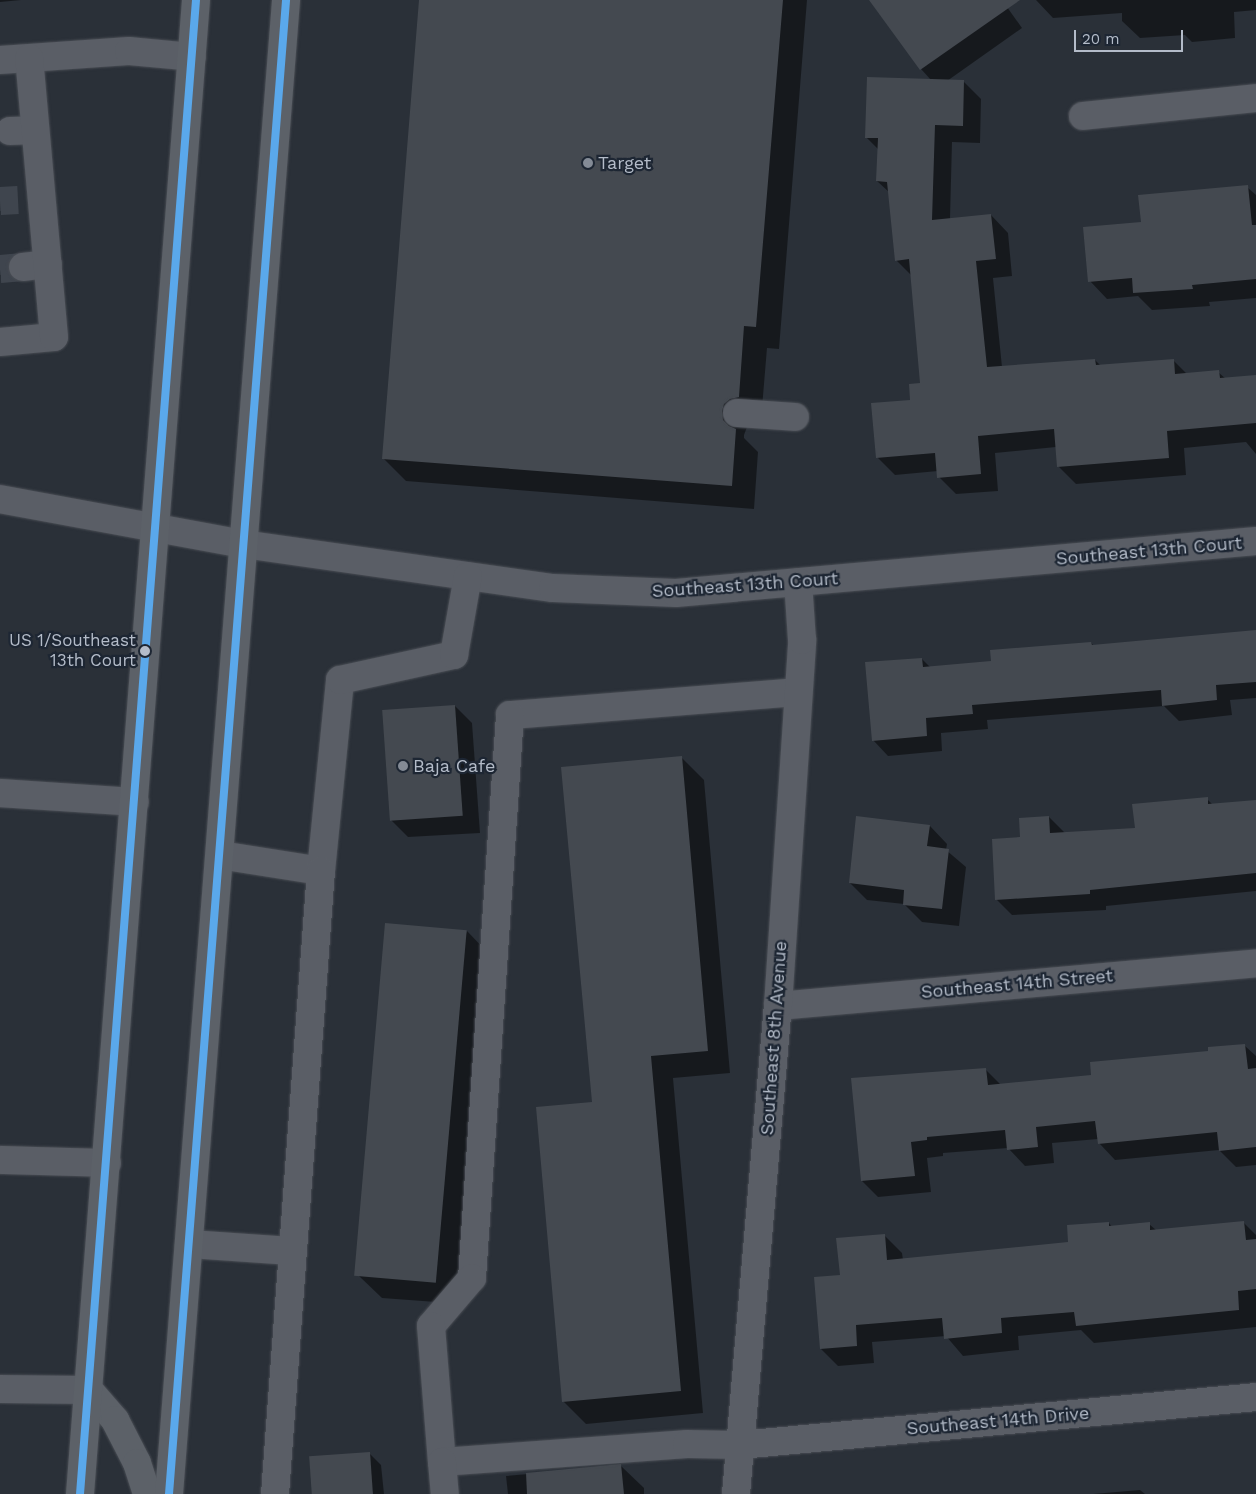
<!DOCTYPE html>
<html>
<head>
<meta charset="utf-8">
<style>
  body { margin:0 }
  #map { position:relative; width:1256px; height:1494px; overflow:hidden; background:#2a3038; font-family:"Work Sans",sans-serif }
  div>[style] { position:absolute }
  .shadow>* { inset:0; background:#0007 }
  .building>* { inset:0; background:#444950; transform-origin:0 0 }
  .minor-tunnel>* { height:28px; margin-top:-14px; transform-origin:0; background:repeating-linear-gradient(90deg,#3f454e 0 28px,transparent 0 42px) }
  .roads { filter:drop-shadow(0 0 1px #484c53) drop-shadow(0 0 1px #484c53) }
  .minor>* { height:28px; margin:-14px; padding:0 14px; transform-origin:14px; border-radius:14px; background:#5a5e66 }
  .major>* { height:28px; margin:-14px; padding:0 14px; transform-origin:14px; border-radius:14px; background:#5c6168 }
  .bus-1>* { height:8px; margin:-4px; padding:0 4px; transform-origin:4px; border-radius:4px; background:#5aa8eb }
  .dots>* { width:14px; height:14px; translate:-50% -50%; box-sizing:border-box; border:2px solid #1d2633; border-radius:50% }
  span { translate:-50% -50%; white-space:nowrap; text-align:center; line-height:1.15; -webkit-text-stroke:4.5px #1d2633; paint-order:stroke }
  .bus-label { font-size:17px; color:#b4bcc9 }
  .right { translate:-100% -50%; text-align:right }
  .poi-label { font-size:18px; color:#b4bcc9 }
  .left { translate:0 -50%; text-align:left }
  .street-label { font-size:18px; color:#b4bcc9 }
  .scale { position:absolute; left:1074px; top:30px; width:109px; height:22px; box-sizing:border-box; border:2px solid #b4bcc9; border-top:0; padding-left:6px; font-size:15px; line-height:18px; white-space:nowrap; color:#b4bcc9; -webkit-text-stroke:4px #1d2633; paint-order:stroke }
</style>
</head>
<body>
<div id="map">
  <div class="shadow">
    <i style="clip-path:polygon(0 0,21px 0,0 2px)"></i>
    <i style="clip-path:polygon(420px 0,807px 0,779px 349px,767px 348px,761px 420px,747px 427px,744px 435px,744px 438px,758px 452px,754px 509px,406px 481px,384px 459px)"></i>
    <i style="clip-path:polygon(881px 0,1002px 0,1022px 28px,947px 81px,963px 81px,981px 99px,980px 143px,952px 142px,950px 219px,991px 215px,1008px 233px,1012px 276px,993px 278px,1002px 367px,1095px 360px,1101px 366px,1173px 360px,1187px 374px,1218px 372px,1226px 379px,1256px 376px,1256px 454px,1246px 442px,1184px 448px,1186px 475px,1076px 484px,1058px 466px,1056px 447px,995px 453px,998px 491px,956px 494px,939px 477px,938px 471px,895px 475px,877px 457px,922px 384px,912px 276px,896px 260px,890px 193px,877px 181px,879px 150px,866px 137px,931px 80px,921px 69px)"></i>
    <i style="clip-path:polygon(1036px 0,1256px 0,1256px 10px,1234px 12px,1235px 38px,1192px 42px,1185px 35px,1140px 38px,1122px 21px,1122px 13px,1053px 18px)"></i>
    <i style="clip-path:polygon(1247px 187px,1256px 195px,1256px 298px,1209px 302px,1210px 306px,1152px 310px,1138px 296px,1107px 299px,1090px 281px,1142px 223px)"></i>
    <i style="clip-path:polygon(1256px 631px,1256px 698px,1230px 700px,1232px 715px,1179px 721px,1164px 706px,987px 720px,988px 729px,941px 733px,942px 751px,888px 756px,873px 740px,922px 659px,931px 668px,992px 662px,1091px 643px,1094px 646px)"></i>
    <i style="clip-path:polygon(455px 706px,472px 723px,480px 833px,408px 837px,391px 820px)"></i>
    <i style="clip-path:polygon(681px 757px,704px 780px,730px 1073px,673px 1078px,703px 1413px,586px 1424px,563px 1401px,593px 1103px)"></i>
    <i style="clip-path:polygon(1207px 799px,1213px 805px,1256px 801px,1256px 891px,1106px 906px,1106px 910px,1012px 915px,996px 899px,1022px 839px,1049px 817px,1065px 833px,1136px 830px)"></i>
    <i style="clip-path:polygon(930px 826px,947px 844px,946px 850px,966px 867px,959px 926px,922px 922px,904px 904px,867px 900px,850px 883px)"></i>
    <i style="clip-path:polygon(467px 931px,489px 954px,463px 1304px,382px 1298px,359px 1276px)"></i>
    <i style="clip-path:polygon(1244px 1045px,1256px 1056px,1256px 1165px,1236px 1167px,1219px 1150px,1115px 1160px,1099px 1143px,1098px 1139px,1052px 1143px,1054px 1163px,1025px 1166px,1008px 1148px,943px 1153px,943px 1156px,927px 1158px,931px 1192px,878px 1197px,862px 1181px,985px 1069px,1001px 1085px,1092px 1076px)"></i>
    <i style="clip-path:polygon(1109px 1223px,1112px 1227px,1149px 1224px,1156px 1230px,1244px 1223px,1256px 1235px,1256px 1327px,1094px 1343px,1081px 1330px,1018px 1336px,1019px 1350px,963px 1356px,946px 1336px,872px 1342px,874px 1363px,838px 1366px,821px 1349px,841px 1276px,885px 1236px,902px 1253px,903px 1260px,1070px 1244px)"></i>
    <i style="clip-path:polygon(369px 1453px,381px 1465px,384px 1494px,313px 1494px)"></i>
    <i style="clip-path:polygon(621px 1466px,644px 1488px,644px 1494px,508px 1494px,506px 1476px)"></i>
    <i style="clip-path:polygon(1140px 1490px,1145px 1494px,1093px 1494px)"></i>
  </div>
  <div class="building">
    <i style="clip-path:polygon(419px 0,783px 0,756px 327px,744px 326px,739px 397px,730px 399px,724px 404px,722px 411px,723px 420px,729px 426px,736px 429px,732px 486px,382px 459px)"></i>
    <i style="clip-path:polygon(869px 0,1020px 0,920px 70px)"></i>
    <i style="clip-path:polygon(867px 77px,964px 80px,963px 126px,935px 125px,932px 220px,991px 214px,996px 259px,976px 261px,987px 367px,1095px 359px,1096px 365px,1174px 359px,1175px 374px,1219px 370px,1220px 378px,1256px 375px,1256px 423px,1167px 431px,1169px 458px,1057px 467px,1054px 429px,978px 436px,981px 474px,937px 478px,935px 453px,876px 458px,871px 403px,910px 400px,909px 384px,920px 383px,909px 259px,895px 261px,887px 182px,876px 181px,878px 138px,865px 138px)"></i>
    <i style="clip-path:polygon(1248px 185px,1252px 225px,1256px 225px,1256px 279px,1192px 285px,1193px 289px,1133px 293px,1132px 278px,1088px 282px,1083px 227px,1141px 222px,1138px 195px)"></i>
    <i style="clip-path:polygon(1256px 630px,1256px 682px,1216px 685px,1217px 700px,1162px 706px,1161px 690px,972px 705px,973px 714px,926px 718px,927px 736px,872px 741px,865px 662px,922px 658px,923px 667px,991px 661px,990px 650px,1091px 642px,1092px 645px)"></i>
    <i style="left:455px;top:705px;width:111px;height:73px;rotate:86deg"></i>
    <i style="clip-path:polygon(682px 756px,708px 1051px,651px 1056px,681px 1391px,562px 1402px,536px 1107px,592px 1102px,561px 767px)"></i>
    <i style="clip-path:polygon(1208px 797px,1208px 804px,1256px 800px,1256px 873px,1090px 890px,1090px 894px,995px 900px,992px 839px,1020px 837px,1019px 818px,1049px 816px,1050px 833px,1135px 828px,1132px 804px)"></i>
    <i style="clip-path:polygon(856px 816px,930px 825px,927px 846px,949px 849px,942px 909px,903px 905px,904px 890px,849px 883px)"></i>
    <i style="left:385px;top:923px;width:82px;height:354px;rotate:5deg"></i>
    <i style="clip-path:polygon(1245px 1044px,1248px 1069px,1256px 1068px,1256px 1147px,1219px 1151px,1217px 1132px,1098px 1144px,1095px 1121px,1036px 1127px,1038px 1147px,1007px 1150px,1005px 1130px,927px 1137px,927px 1140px,911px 1142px,915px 1176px,861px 1181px,851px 1078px,986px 1068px,988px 1085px,1091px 1075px,1090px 1062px,1208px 1051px,1208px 1047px)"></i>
    <i style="clip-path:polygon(1244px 1221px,1246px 1240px,1256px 1239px,1256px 1289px,1238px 1291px,1239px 1310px,1076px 1326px,1074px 1312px,1001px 1318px,1002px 1333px,944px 1339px,942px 1318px,856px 1325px,857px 1346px,820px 1349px,814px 1277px,840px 1275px,836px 1238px,885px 1234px,887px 1260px,1068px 1242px,1067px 1225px,1109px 1222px,1109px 1226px,1150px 1222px,1150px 1230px)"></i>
    <i style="left:370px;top:1452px;width:42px;height:61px;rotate:86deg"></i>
    <i style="clip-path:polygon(621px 1464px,624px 1494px,527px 1494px,526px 1473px)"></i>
  </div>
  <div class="minor-tunnel">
    <i style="left:0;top:201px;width:18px;rotate:-3deg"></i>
    <i style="left:0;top:269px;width:23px;rotate:-5deg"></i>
  </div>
  <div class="roads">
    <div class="minor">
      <i style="left:0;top:60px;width:129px;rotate:-4deg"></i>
      <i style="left:129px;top:51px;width:63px;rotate:5.4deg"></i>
      <i style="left:1083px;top:116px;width:174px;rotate:-5.9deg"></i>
      <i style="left:10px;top:131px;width:25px;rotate:-2deg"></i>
      <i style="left:23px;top:267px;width:25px;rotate:-7deg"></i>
      <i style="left:0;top:342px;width:54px;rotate:-5.3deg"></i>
      <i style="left:54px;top:337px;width:280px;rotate:-95.1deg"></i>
      <i style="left:737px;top:413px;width:58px;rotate:3.9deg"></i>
      <i style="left:0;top:499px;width:247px;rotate:10.5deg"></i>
      <i style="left:243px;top:544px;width:313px;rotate:8.1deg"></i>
      <i style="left:553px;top:588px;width:123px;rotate:2.3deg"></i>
      <i style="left:676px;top:593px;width:582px;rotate:-5.12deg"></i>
      <i style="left:798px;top:692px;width:289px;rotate:175.4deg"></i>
      <i style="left:510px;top:715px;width:564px;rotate:93.86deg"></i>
      <i style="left:472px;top:1278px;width:63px;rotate:130.5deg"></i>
      <i style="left:431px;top:1326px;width:136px;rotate:85.4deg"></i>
      <i style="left:442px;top:1462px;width:246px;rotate:-4.2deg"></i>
      <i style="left:687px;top:1444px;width:53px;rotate:1.1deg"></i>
      <i style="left:740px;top:1445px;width:518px;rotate:-5.31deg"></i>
      <i style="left:0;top:793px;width:135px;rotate:3.8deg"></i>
      <i style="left:220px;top:855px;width:102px;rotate:9deg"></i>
      <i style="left:321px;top:871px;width:192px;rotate:-84.3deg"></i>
      <i style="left:340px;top:680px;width:117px;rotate:-12.4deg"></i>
      <i style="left:454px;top:655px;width:80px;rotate:-80deg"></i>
      <i style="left:778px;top:1006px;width:480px;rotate:-5.1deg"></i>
      <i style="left:0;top:1160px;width:107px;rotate:1.6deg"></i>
      <i style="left:189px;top:1244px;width:103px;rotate:3.9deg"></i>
      <i style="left:0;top:1389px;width:89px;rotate:0.6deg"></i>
      <i style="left:442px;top:1462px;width:32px;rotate:85deg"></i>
      <i style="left:275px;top:1494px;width:625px;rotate:-85.78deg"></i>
      <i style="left:736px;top:1494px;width:490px;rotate:-85.1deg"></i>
      <i style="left:778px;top:1006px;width:367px;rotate:-86.2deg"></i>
      <i style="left:802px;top:640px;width:58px;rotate:-93.9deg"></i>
    </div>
    <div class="major">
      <i style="left:89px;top:1390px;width:40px;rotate:49deg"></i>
      <i style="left:115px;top:1420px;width:48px;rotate:62.9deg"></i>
      <i style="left:137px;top:1463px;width:33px;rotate:72deg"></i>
      <i style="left:80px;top:1494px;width:1498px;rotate:-85.56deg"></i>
      <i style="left:169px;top:1494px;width:1499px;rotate:-85.52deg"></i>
    </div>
  </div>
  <div class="bus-1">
    <i style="left:80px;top:1494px;width:1498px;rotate:-85.56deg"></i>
    <i style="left:169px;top:1494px;width:1499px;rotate:-85.52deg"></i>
  </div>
  <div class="dots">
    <i style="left:588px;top:163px;background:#848b96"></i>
    <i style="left:145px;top:651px;background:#b4bcc9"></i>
    <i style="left:403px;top:766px;background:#848b96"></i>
  </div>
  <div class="bus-label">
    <span class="right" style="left:136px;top:651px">US 1/Southeast<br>13th Court</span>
  </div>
  <div class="poi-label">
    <span class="left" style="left:598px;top:163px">Target</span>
    <span class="left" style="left:413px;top:766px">Baja Cafe</span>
  </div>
  <div class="street-label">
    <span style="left:1149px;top:551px;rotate:-5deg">Southeast 13th Court</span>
    <span style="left:745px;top:585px;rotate:-4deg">Southeast 13th Court</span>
    <span style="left:1017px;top:984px;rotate:-5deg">Southeast 14th Street</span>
    <span style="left:774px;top:1038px;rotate:-86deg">Southeast 8th Avenue</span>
    <span style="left:998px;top:1421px;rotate:-5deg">Southeast 14th Drive</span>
  </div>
  <div class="scale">20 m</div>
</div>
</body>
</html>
